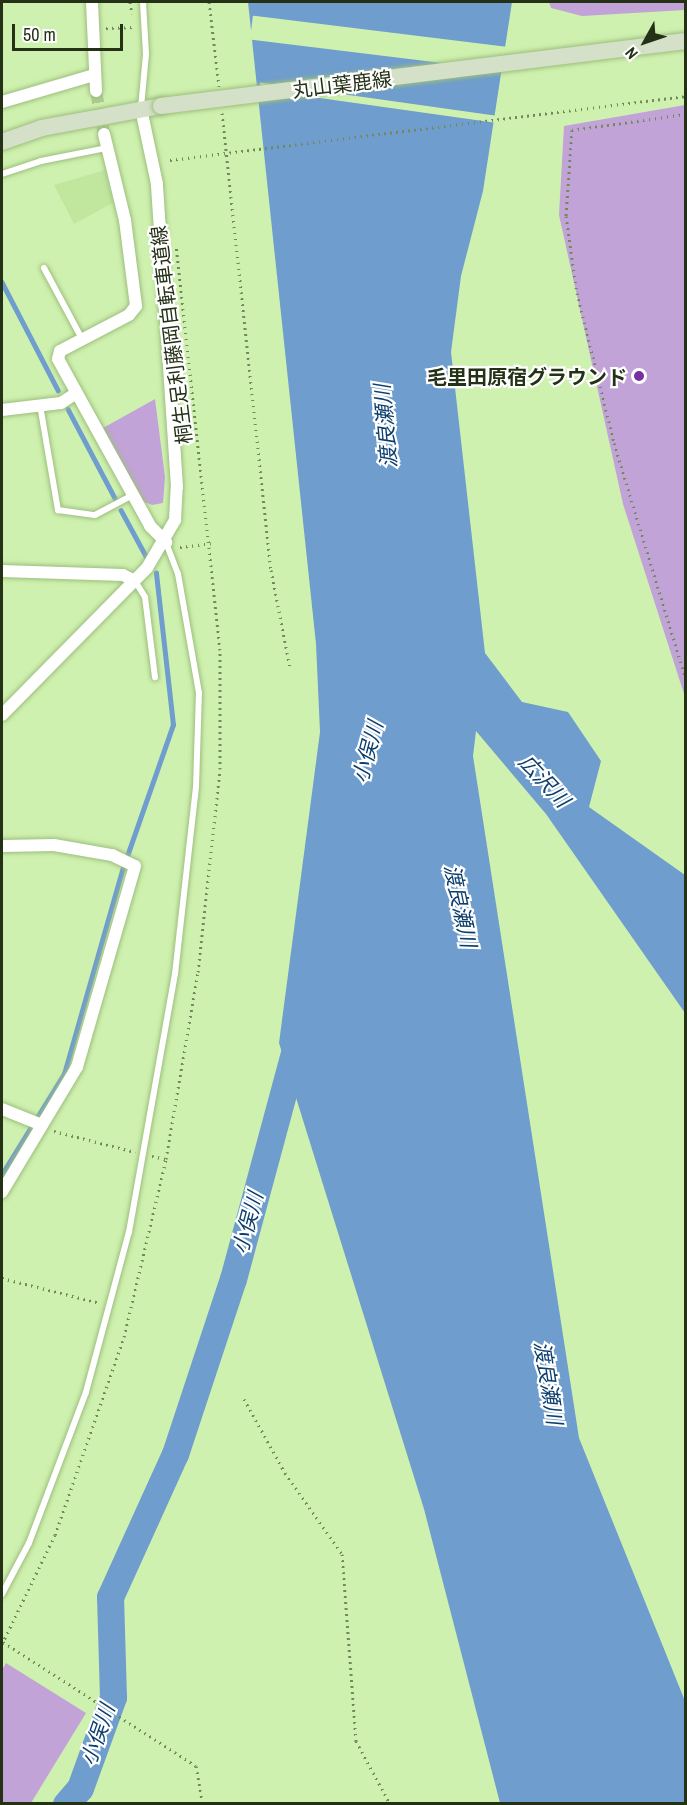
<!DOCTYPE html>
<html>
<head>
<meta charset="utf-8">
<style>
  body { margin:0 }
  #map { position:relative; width:687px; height:1805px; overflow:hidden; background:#cff1af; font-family:"Archivo Narrow","Noto Sans JP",sans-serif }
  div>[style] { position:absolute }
  .built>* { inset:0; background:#c1e79e }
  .green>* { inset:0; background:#c2a3d8 }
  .water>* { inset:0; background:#6f9dce }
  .pier>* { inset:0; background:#cff1af; transform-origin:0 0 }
  .stream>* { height:4.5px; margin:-2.25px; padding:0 2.25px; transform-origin:2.25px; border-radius:2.25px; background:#6f9dce }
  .river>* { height:27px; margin:-13.5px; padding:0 13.5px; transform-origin:13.5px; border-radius:13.5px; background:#6f9dce }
  .minor-tunnel>* { height:12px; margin-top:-6px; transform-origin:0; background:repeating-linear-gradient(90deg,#adcb91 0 12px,transparent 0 18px) }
  .path>* { height:3px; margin-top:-1.5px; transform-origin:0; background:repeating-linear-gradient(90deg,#72895c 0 1.5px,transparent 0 6px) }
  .roads { filter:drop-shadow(0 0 2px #9dbe7e) drop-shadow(0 0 2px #9dbe7e) }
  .service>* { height:6px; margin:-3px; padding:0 3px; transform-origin:3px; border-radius:3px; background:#fff }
  .minor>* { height:12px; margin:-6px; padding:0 6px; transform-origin:6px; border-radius:6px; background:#fff }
  .secondary>* { height:16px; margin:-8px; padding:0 8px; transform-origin:8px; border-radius:8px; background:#d4e0c7 }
  .path-bridge>* { height:3px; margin-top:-1.5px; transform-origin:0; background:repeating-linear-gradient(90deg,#72895c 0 1.5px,transparent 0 6px) }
  .bridges { filter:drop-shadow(0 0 2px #9dbe7e) drop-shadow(0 0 2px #9dbe7e) }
  .secondary-bridge>* { height:16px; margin:-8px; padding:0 8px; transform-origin:8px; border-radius:8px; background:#d4e0c7 }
  .dots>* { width:16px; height:16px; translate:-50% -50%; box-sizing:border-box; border:3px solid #fff; border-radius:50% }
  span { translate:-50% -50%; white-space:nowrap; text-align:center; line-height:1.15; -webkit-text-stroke:4.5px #fff; paint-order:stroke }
  .street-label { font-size:20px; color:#243117 }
  .poi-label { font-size:20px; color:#243117; font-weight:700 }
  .right { translate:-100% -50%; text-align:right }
  .water-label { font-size:21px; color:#0c3f6d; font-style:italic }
  .frame { position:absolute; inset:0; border:3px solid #243117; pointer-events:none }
  .north { position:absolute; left:615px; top:12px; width:60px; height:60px; -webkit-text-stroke:4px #fff; paint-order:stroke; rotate:230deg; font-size:16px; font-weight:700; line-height:24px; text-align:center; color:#243117 }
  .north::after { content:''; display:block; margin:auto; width:21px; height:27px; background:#243117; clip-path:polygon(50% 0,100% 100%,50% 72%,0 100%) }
  .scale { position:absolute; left:12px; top:24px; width:111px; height:27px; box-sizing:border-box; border:3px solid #243117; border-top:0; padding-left:8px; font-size:18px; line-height:21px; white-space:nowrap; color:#243117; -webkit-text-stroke:4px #fff; paint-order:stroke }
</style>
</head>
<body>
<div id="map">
  <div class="built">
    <i style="clip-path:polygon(105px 170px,113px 203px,74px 224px,54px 185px)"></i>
  </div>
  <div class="green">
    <i style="clip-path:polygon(549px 2px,685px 2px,685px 10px,582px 16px,551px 8px)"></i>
    <i style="clip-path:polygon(685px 105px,686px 105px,685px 697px,623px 504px,559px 215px,564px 126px)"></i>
    <i style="clip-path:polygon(155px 399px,165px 477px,163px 503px,152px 505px,142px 501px,103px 428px)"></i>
    <i style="clip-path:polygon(6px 1663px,86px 1713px,31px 1803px,2px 1803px,2px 1670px)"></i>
  </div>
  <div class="water">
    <i style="clip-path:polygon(248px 2px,512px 2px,483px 191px,461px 276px,451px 352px,485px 653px,522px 702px,568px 712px,601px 761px,589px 807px,685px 875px,685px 1013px,546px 814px,476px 731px,473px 756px,579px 1438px,685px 1701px,685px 1803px,500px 1803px,424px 1509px,279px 1043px,320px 732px,316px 644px)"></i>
  </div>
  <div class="pier">
    <i style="left:508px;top:47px;width:24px;height:257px;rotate:97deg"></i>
    <i style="left:498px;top:116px;width:7px;height:240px;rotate:98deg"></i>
  </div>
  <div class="stream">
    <i style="left:2px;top:282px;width:122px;rotate:62.6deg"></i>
    <i style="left:68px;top:409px;width:101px;rotate:62.2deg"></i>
    <i style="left:121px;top:510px;width:52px;rotate:61.5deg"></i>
    <i style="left:127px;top:856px;width:139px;rotate:-70.7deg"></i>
    <i style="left:173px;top:725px;width:153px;rotate:-96.4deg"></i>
    <i style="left:2px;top:1174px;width:118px;rotate:-58.2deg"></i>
    <i style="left:64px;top:1074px;width:215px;rotate:-74.1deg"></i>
  </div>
  <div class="river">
    <i style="left:66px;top:1804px;width:21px;rotate:-49deg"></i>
    <i style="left:80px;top:1788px;width:97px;rotate:-70.1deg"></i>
    <i style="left:113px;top:1697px;width:100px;rotate:-91.7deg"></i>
    <i style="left:110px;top:1597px;width:157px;rotate:-65.6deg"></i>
    <i style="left:175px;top:1454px;width:184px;rotate:-71.7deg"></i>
    <i style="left:233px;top:1279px;width:250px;rotate:-74.9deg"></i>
  </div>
  <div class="minor-tunnel">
    <i style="left:96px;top:91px;width:44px;rotate:79.5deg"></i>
  </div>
  <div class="path">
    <i style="left:130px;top:2px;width:12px;rotate:81deg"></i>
    <i style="left:209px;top:2px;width:85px;rotate:83.2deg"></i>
    <i style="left:106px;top:28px;width:29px;rotate:-2deg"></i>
    <i style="left:222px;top:113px;width:460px;rotate:83.9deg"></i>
    <i style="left:271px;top:570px;width:100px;rotate:79deg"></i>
    <i style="left:686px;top:114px;width:115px;rotate:172deg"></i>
    <i style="left:572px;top:130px;width:86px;rotate:94deg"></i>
    <i style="left:566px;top:216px;width:78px;rotate:81.9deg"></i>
    <i style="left:577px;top:293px;width:154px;rotate:76.1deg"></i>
    <i style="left:614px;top:443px;width:248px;rotate:73.1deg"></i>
    <i style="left:180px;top:547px;width:31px;rotate:-7deg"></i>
    <i style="left:54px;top:1131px;width:84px;rotate:14.5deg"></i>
    <i style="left:152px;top:1156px;width:14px;rotate:12deg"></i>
    <i style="left:2px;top:1278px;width:101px;rotate:14.3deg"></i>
    <i style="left:244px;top:1399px;width:85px;rotate:61deg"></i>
    <i style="left:285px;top:1473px;width:99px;rotate:54.9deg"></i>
    <i style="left:342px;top:1554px;width:188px;rotate:85.7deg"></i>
    <i style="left:356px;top:1741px;width:72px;rotate:61.6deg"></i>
    <i style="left:3px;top:1642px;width:229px;rotate:32.7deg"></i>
    <i style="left:196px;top:1766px;width:39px;rotate:80deg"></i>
    <i style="left:2px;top:1644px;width:121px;rotate:-64.1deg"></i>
    <i style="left:55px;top:1535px;width:210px;rotate:-70.8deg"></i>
    <i style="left:124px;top:1337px;width:183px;rotate:-76.7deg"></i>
    <i style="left:166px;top:1159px;width:190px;rotate:-80.3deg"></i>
    <i style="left:198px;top:972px;width:204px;rotate:-83.8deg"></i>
    <i style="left:220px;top:769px;width:119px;rotate:-90deg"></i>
    <i style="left:220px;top:650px;width:404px;rotate:-96.2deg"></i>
  </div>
  <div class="roads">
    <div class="service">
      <i style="left:141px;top:108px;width:54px;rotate:-84.7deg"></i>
      <i style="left:146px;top:54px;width:52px;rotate:-93.3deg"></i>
      <i style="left:2px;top:174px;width:41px;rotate:-18.4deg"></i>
      <i style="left:41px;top:161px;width:66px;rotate:-11.3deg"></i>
      <i style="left:44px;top:268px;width:81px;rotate:61.8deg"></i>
      <i style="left:40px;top:405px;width:107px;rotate:80.3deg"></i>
      <i style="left:58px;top:510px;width:37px;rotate:8deg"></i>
      <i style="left:95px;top:515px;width:43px;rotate:-27.8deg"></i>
      <i style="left:135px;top:581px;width:19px;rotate:58deg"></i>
      <i style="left:145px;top:597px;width:81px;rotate:82.9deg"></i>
      <i style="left:2px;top:1594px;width:58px;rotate:-62.1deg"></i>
      <i style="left:29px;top:1543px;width:161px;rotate:-69.3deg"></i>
      <i style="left:86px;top:1392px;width:166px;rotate:-75deg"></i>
      <i style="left:129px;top:1232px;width:262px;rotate:-79.9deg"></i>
      <i style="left:175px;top:974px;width:188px;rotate:-83.6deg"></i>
      <i style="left:196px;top:787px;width:94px;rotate:-88.2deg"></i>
      <i style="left:199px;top:693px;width:121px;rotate:-100deg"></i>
      <i style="left:178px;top:574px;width:34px;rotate:-111deg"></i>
    </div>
    <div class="minor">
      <i style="left:92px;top:2px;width:89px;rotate:87.4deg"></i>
      <i style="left:2px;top:102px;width:96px;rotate:-16.4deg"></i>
      <i style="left:104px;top:134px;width:89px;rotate:76.3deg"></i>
      <i style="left:125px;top:220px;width:87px;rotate:82.7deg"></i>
      <i style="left:136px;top:306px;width:11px;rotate:128deg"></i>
      <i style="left:129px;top:315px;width:78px;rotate:152.4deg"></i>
      <i style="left:60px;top:351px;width:8px;rotate:104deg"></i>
      <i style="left:58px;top:359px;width:191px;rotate:61.1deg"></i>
      <i style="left:150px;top:526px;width:23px;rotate:45deg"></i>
      <i style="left:2px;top:410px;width:59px;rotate:-6.8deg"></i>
      <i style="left:61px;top:403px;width:17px;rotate:-33deg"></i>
      <i style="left:2px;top:571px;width:121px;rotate:1.9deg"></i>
      <i style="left:123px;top:575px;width:13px;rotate:27deg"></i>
      <i style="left:2px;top:715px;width:206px;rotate:-45.4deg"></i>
      <i style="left:147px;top:568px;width:56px;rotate:-59.7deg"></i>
      <i style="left:175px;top:520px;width:33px;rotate:-87deg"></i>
      <i style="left:177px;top:487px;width:304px;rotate:-93.8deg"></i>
      <i style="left:157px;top:184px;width:77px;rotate:-102deg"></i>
      <i style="left:2px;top:846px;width:52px;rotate:-1.1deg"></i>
      <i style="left:54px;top:845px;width:59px;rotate:9.8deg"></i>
      <i style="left:112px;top:855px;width:25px;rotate:26deg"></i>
      <i style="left:135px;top:866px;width:209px;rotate:106.1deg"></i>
      <i style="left:77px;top:1067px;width:146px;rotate:121deg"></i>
      <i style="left:2px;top:1109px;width:43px;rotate:21.8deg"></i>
    </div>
    <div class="secondary">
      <i style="left:2px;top:142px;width:42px;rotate:-19.3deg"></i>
      <i style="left:42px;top:128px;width:121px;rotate:-10.5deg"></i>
    </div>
  </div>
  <div class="path-bridge">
    <i style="left:170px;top:160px;width:520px;rotate:-7.07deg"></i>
  </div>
  <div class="bridges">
    <div class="secondary-bridge">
      <i style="left:161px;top:106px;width:529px;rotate:-7.06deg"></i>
    </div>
  </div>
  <div class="dots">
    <i style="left:639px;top:376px;background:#782fa1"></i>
  </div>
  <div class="street-label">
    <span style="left:342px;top:84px;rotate:-7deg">丸山葉鹿線</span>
    <span style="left:171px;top:335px;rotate:-97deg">桐生足利藤岡自転車道線</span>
  </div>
  <div class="poi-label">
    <span class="right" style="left:627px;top:376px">毛里田原宿グラウンド</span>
  </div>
  <div class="water-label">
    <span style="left:386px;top:426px;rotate:-95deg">渡良瀬川</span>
    <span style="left:368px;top:752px;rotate:-75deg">小俣川</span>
    <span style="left:544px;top:781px;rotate:47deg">広沢川</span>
    <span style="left:460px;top:906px;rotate:78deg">渡良瀬川</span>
    <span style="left:248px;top:1223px;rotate:-75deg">小俣川</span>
    <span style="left:548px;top:1383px;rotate:81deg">渡良瀬川</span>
    <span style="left:98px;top:1735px;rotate:-71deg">小俣川</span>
  </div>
  <div class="frame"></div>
  <div class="north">N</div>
  <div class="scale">50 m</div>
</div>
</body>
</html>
